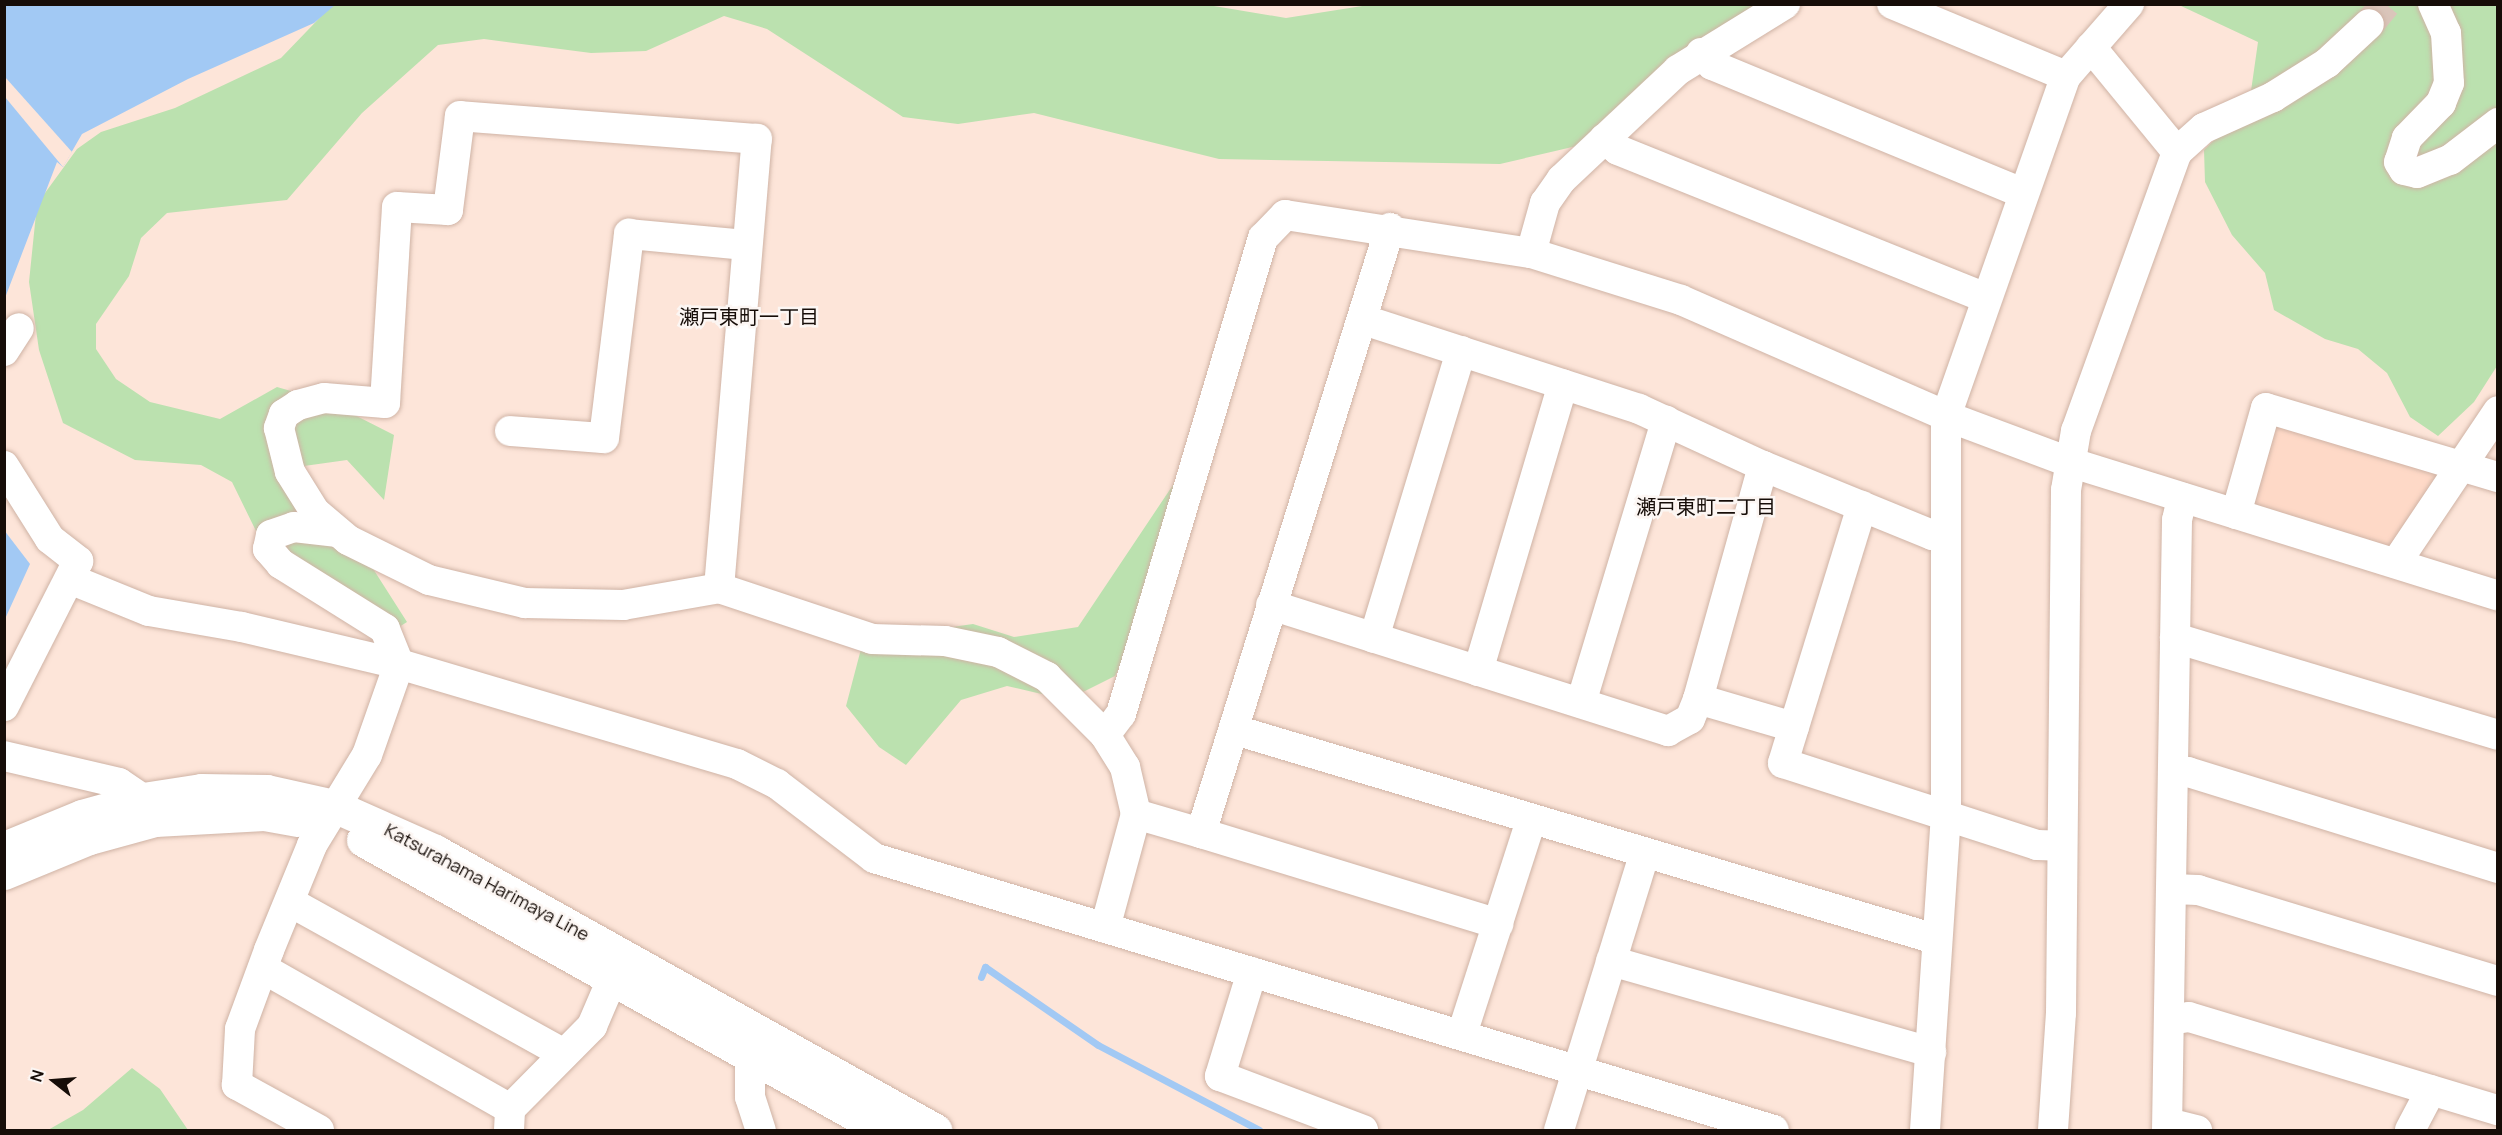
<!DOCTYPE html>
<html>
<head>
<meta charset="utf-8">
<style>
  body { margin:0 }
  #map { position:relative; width:2502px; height:1135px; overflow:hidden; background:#fde5d9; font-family:Manrope,"Noto Sans JP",sans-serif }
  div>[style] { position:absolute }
  .built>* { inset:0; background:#fed9c7 }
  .green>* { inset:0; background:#bbe1af }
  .water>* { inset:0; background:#a2c9f4 }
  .pier>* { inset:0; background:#fde5d9 }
  .stream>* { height:7px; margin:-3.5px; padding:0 3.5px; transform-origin:3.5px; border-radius:3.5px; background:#a2c9f4 }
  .minor-tunnel>* { height:30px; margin-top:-15px; transform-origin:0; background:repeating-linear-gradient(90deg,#dac5ba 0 30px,transparent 0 45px) }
  .roads { filter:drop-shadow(0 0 2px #cfb3a5) drop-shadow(0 0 2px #cfb3a5) }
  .minor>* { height:30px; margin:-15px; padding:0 15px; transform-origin:15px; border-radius:15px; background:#fff }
  .major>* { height:33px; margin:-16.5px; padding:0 16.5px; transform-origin:16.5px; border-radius:16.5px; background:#fff }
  span { translate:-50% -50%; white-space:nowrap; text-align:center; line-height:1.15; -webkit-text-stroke:5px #fcf6f3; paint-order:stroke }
  .street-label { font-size:18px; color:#160d08 }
  .neighbourhood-label { font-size:20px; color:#160d08 }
  .frame { position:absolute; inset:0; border:6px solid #160d08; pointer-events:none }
  .north { position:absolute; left:24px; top:1051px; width:60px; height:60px; -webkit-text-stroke:4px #fcf6f3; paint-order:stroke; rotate:287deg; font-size:16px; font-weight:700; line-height:24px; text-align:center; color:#160d08 }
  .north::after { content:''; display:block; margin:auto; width:21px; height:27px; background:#160d08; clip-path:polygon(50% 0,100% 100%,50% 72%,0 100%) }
</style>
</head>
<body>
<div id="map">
  <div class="built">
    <i style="clip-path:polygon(2284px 422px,2436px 467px,2441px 482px,2399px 542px,2383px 549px,2257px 509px,2248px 494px,2268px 430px)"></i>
  </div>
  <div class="green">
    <i style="clip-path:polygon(1202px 4px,1286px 18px,1375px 4px,1759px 5px,1581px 145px,1500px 164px,1219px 159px,1034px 113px,958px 124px,903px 117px,767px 29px,724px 16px,646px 51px,591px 53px,484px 39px,438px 45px,362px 113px,287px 200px,167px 213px,141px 238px,129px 276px,96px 324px,96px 349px,116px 379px,150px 402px,220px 419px,277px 387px,329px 402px,394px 435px,384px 500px,347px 460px,304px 466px,308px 495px,363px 553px,407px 622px,391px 632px,287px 564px,256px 531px,232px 482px,201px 465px,135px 460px,63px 423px,39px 350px,29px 282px,37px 204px,77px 149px,101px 132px,175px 108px,281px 58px,332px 5px)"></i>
    <i style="clip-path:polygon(2179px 5px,2497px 5px,2497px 366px,2474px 402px,2438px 436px,2410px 417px,2387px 373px,2358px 349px,2325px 339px,2274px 310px,2265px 273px,2232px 235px,2205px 182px,2204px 150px,2249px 105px,2258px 42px)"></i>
    <i style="clip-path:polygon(1177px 479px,1141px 628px,1115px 676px,1067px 700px,1007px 686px,961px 700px,906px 765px,879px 747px,846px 706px,861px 649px,917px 632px,973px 624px,1014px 637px,1078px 627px)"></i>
    <i style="clip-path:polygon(132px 1068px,160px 1089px,188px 1130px,48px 1130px,83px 1110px)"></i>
  </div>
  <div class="water">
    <i style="clip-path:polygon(5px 5px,335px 5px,314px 23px,188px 79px,82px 134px,63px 167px,57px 162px,5px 298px)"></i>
    <i style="clip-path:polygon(4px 530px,30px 564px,5px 619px,4px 618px)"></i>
  </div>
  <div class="pier">
    <i style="clip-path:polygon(5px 77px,72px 152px,63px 167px,5px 97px)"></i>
  </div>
  <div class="stream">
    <i style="left:981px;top:977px;width:11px;rotate:-68deg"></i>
    <i style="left:985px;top:967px;width:137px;rotate:34.6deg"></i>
    <i style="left:1098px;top:1045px;width:182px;rotate:27.8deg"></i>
  </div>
  <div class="minor-tunnel">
    <i style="left:2369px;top:24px;width:26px;rotate:-50deg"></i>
  </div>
  <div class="roads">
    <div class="minor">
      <i style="left:1892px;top:4px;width:188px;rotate:22.5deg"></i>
      <i style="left:2433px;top:4px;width:32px;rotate:66deg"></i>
      <i style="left:2446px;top:33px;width:50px;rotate:86.6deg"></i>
      <i style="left:2449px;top:83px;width:22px;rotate:112deg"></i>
      <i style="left:2441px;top:103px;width:49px;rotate:134.2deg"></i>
      <i style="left:2407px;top:138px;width:25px;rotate:108deg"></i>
      <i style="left:2399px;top:162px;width:9px;rotate:58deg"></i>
      <i style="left:2404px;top:170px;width:13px;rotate:13deg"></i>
      <i style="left:2417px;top:173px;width:35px;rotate:-22deg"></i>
      <i style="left:2450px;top:160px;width:61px;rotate:-37.6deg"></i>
      <i style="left:2091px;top:47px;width:136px;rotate:50.7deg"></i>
      <i style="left:1701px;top:53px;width:16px;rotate:47deg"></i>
      <i style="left:1712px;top:65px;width:336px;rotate:22.4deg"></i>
      <i style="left:1604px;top:139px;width:18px;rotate:38deg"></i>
      <i style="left:1618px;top:150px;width:397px;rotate:21.9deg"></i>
      <i style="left:1531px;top:253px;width:52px;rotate:-74.4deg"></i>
      <i style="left:1545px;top:203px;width:29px;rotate:-55deg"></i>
      <i style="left:1562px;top:179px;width:159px;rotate:-43.2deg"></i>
      <i style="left:1678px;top:70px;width:126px;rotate:-31.7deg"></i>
      <i style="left:1364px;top:320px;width:289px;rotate:17.9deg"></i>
      <i style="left:1639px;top:409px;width:136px;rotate:24.7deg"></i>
      <i style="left:1763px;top:466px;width:183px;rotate:22.2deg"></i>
      <i style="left:1932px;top:535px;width:13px;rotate:-4deg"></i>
      <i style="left:4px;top:351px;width:27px;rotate:-57deg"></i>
      <i style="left:510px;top:431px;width:94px;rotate:4.3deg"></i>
      <i style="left:604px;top:438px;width:206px;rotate:-83deg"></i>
      <i style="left:629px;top:234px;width:118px;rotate:5.4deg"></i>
      <i style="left:4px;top:466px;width:86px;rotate:57.8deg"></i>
      <i style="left:50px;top:539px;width:36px;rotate:38deg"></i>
      <i style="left:78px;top:561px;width:163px;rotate:117deg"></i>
      <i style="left:1862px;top:506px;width:269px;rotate:107.1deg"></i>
      <i style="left:1783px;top:763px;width:267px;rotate:17.9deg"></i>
      <i style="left:2037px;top:845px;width:24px;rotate:2deg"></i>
      <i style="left:2236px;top:514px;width:110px;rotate:-74.2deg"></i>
      <i style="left:2266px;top:408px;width:242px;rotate:16.6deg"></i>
      <i style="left:2396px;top:563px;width:183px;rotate:-56.1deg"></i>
      <i style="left:70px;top:579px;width:85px;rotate:22.1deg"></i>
      <i style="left:149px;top:611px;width:94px;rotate:9.8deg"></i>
      <i style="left:242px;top:627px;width:161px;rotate:13.3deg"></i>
      <i style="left:399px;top:664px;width:352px;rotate:16.5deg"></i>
      <i style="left:737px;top:764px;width:45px;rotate:26.6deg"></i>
      <i style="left:777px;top:784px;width:122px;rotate:37.3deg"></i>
      <i style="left:874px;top:858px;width:940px;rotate:16.82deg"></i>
      <i style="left:719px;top:588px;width:451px;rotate:-85.2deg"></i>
      <i style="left:757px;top:139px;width:298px;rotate:-175.6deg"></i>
      <i style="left:460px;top:116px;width:95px;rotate:97.3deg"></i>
      <i style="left:448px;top:210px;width:51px;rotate:-176.6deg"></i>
      <i style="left:397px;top:207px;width:196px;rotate:93.5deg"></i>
      <i style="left:385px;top:403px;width:61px;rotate:-175.3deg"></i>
      <i style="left:324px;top:398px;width:27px;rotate:165deg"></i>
      <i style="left:298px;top:405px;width:17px;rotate:147deg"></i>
      <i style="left:284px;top:414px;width:15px;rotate:110deg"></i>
      <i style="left:279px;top:428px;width:45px;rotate:76deg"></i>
      <i style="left:290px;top:472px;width:47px;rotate:58deg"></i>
      <i style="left:315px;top:512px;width:43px;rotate:40.3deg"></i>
      <i style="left:348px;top:540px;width:90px;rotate:26.3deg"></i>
      <i style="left:429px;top:580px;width:99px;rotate:13.5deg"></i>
      <i style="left:525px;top:603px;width:98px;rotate:1.2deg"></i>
      <i style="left:623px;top:605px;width:97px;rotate:-10deg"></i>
      <i style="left:719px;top:588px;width:161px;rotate:18.4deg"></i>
      <i style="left:872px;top:639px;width:73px;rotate:1.6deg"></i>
      <i style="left:945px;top:641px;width:54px;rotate:11.7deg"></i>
      <i style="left:998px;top:652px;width:55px;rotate:27deg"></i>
      <i style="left:1047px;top:677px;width:82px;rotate:45deg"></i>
      <i style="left:1105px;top:735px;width:38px;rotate:58deg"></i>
      <i style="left:1125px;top:767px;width:48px;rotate:76.8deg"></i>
      <i style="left:1136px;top:814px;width:118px;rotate:105.2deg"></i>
      <i style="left:1271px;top:605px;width:417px;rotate:17.6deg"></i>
      <i style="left:1668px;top:731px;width:25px;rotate:-29deg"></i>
      <i style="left:1690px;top:719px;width:22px;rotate:-68deg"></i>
      <i style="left:1698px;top:699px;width:242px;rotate:-74.4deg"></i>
      <i style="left:1374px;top:638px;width:300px;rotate:-73.1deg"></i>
      <i style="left:2175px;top:638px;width:337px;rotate:16.7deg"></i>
      <i style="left:1478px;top:671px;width:299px;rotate:-73.5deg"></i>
      <i style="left:1698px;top:699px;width:100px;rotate:16.3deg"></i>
      <i style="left:1581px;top:703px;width:295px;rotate:-73.2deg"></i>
      <i style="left:1235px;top:730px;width:731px;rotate:16.62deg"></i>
      <i style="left:1105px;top:735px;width:26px;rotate:-53deg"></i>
      <i style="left:1121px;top:714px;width:497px;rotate:-73.4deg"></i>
      <i style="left:1263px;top:238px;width:32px;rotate:-46deg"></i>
      <i style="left:1285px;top:215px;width:249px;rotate:8.8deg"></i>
      <i style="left:1531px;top:253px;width:157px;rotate:17.4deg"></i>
      <i style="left:1681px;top:300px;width:289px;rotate:23.6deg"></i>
      <i style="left:1946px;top:416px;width:131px;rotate:20.5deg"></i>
      <i style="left:2069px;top:462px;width:449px;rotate:17.3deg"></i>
      <i style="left:4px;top:756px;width:118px;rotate:13.2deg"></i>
      <i style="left:119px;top:783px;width:29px;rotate:34deg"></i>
      <i style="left:2173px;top:773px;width:15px;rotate:-4deg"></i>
      <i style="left:2188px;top:772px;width:325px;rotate:17.2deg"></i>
      <i style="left:1136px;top:814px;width:68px;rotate:16.3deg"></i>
      <i style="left:1201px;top:833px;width:634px;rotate:-72.65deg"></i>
      <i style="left:1201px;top:833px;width:311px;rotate:17deg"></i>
      <i style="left:2172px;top:889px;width:26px;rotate:2deg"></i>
      <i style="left:2198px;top:890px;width:313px;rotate:16.9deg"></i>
      <i style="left:292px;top:903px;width:311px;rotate:29deg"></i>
      <i style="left:1611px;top:961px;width:333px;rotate:15.9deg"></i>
      <i style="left:264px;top:969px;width:283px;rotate:29.6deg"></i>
      <i style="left:1252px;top:972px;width:109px;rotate:107.1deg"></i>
      <i style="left:1220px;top:1076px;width:153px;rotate:20.7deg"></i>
      <i style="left:2170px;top:1020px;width:19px;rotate:-9deg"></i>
      <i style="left:2189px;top:1017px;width:323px;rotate:16.8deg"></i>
      <i style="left:750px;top:1033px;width:64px;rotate:90deg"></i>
      <i style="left:750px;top:1097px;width:35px;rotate:72deg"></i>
      <i style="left:1462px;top:1034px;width:225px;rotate:-72.1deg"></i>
      <i style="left:2168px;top:1123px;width:30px;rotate:14deg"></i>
      <i style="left:319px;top:1130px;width:94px;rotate:-151.2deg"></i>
      <i style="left:237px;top:1085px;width:56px;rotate:-86.9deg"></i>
      <i style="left:240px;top:1029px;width:84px;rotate:-69.8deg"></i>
      <i style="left:269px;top:950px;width:113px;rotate:-67.7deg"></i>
      <i style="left:312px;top:845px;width:105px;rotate:-58.6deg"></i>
      <i style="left:367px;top:755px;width:96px;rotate:-70.6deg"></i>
      <i style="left:399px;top:664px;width:38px;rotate:-112deg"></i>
      <i style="left:385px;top:629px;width:123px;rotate:-148deg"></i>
      <i style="left:281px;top:564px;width:20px;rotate:-131deg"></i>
      <i style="left:268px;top:549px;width:14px;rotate:-78deg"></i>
      <i style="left:271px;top:535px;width:24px;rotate:-19deg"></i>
      <i style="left:294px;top:527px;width:44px;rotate:6.5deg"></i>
      <i style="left:509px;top:1130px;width:21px;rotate:-87deg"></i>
      <i style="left:510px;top:1109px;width:117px;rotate:-45.3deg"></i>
      <i style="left:592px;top:1026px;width:76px;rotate:-66.8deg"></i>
      <i style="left:1559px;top:1130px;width:288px;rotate:-72.8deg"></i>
      <i style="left:1925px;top:1130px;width:319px;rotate:-86.2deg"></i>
      <i style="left:1946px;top:812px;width:396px;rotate:-90deg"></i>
      <i style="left:1946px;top:416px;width:361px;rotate:-70.6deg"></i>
      <i style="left:2066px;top:76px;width:96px;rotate:-48.8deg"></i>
      <i style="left:2053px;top:1130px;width:117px;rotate:-86.1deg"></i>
      <i style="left:2061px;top:1013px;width:523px;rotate:-89.45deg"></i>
      <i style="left:2066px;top:490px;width:60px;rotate:-80.4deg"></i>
      <i style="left:2076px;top:431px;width:297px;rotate:-70.1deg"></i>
      <i style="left:2177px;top:152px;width:36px;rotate:-42deg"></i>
      <i style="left:2204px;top:128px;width:76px;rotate:-24.2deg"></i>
      <i style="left:2273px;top:97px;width:64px;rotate:-32.2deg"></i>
      <i style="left:2327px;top:63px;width:57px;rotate:-42.9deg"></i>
      <i style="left:2167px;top:1130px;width:610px;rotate:-89.06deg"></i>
      <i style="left:2177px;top:520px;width:23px;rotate:-77deg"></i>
      <i style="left:2410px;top:1130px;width:45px;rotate:-62.3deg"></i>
    </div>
    <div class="major">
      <i style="left:363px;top:840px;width:595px;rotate:29.15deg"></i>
      <i style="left:4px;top:848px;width:84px;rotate:-22.3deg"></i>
      <i style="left:82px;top:816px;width:63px;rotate:-15.6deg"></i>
      <i style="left:143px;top:799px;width:59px;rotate:-8.8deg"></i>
      <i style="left:201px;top:790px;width:66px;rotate:0.9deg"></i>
      <i style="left:267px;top:791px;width:69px;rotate:12.6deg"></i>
      <i style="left:334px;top:806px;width:111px;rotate:24deg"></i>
      <i style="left:435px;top:851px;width:573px;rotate:29.16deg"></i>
      <i style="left:4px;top:873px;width:92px;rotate:-22.4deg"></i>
      <i style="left:89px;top:838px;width:68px;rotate:-15.3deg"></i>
      <i style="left:155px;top:820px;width:109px;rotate:-3.2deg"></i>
      <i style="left:264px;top:814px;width:34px;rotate:10deg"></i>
    </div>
  </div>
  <div class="street-label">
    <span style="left:487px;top:882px;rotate:28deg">Katsurahama Harimaya Line</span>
  </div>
  <div class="neighbourhood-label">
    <span style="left:749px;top:316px">瀬戸東町一丁目</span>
    <span style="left:1706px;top:506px">瀬戸東町二丁目</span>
  </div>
  <div class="frame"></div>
  <div class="north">N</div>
</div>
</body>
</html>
